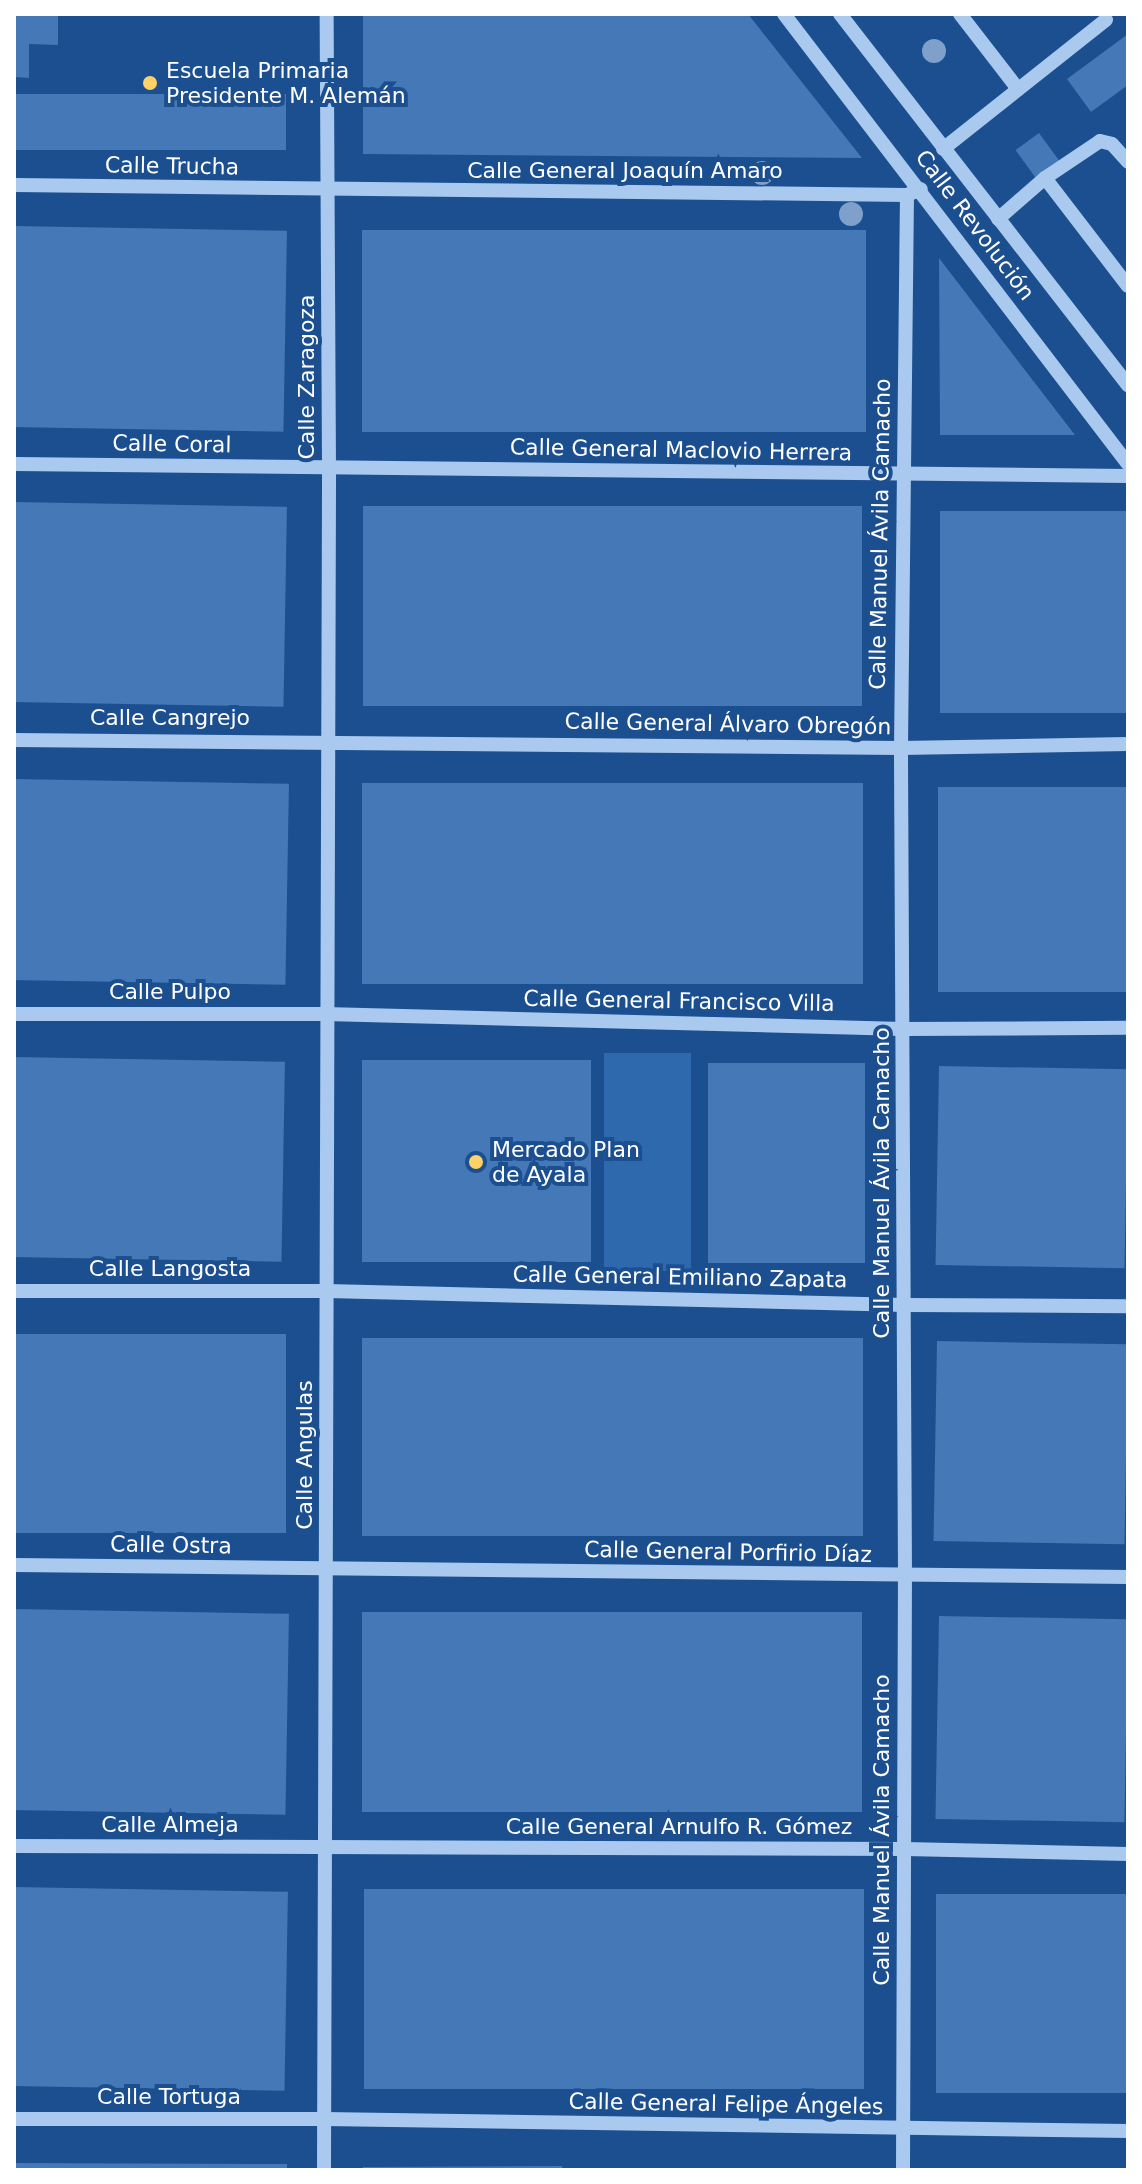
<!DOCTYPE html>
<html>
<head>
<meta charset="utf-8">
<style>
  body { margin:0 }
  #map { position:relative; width:1142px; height:2184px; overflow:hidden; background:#1b4f8f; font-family:"DejaVu Sans",sans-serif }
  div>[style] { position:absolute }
  .green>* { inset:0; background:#2e69ad; transform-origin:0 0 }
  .building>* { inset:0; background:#4478b7; transform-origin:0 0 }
  .minor>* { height:14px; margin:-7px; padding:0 7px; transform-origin:7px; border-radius:7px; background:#a9c9ee }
  .trees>* { width:24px; height:24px; margin:-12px; border-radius:50%; background:#7ea0ca }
  .dots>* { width:22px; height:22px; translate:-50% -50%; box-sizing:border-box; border:4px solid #1b4f8f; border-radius:50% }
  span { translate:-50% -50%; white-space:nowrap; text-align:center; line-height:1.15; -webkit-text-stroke:8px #1b4f8f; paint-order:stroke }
  .poi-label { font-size:22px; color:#fff }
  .left { translate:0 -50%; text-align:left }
  .street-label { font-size:22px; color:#fff }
  .frame { position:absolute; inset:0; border:16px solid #fff; pointer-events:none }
</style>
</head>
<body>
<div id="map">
  <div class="green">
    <i style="left:604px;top:1053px;width:87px;height:218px"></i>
  </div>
  <div class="building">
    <i style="clip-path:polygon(14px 14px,58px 14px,58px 45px,29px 44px,29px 78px,14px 77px)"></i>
    <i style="clip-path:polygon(363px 14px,748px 14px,862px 158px,363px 154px)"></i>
    <i style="clip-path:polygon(1128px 34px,1128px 85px,1091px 112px,1067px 79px)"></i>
    <i style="left:14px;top:94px;width:272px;height:56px"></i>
    <i style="left:1039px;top:133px;width:36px;height:29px;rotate:54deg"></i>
    <i style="left:14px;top:226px;width:273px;height:201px;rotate:1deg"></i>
    <i style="left:362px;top:230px;width:504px;height:202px"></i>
    <i style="clip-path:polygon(939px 258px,998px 335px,1075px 435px,940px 435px)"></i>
    <i style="left:14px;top:502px;width:273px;height:200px;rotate:1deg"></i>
    <i style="left:363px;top:506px;width:499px;height:200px"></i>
    <i style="left:1128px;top:511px;width:202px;height:188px;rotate:90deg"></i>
    <i style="left:14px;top:779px;width:275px;height:201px;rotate:1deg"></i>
    <i style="left:362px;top:783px;width:501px;height:201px"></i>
    <i style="left:1128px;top:787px;width:205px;height:190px;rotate:90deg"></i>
    <i style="left:14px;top:1057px;width:271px;height:200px;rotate:1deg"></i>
    <i style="left:362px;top:1060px;width:229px;height:202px"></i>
    <i style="left:708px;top:1063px;width:157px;height:200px"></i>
    <i style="left:939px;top:1066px;width:189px;height:199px;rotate:1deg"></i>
    <i style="left:14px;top:1334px;width:272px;height:199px"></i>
    <i style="left:362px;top:1338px;width:501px;height:198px"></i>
    <i style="left:937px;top:1341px;width:191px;height:200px;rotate:1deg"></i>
    <i style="left:14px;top:1609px;width:275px;height:201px;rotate:1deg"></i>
    <i style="left:362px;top:1612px;width:500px;height:200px"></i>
    <i style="left:939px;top:1616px;width:189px;height:203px;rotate:1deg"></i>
    <i style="left:14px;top:1887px;width:274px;height:199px;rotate:1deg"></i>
    <i style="left:364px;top:1889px;width:500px;height:200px"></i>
    <i style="left:936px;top:1894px;width:192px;height:199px"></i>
    <i style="clip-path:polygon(14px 2163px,287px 2164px,287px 2170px,14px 2170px)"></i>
    <i style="clip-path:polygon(562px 2166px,563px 2170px,363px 2170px,363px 2167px)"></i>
  </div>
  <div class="minor">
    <i style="left:784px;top:14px;width:566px;rotate:52.6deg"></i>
    <i style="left:840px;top:14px;width:470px;rotate:52.2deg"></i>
    <i style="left:960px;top:14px;width:95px;rotate:52.3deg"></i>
    <i style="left:943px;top:149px;width:208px;rotate:-38.4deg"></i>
    <i style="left:1045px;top:178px;width:66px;rotate:-33.9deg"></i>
    <i style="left:1100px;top:141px;width:12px;rotate:14deg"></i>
    <i style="left:1112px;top:144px;width:24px;rotate:48deg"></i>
    <i style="left:14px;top:185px;width:893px;rotate:0.64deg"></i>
    <i style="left:907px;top:195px;width:15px;rotate:-23deg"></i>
    <i style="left:998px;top:219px;width:62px;rotate:-41.1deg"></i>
    <i style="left:1045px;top:178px;width:136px;rotate:52.5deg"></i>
    <i style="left:14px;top:464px;width:1114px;rotate:0.62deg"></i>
    <i style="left:14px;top:740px;width:887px;rotate:0.52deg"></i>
    <i style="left:901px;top:748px;width:227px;rotate:-1deg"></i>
    <i style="left:14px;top:1014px;width:311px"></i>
    <i style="left:325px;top:1014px;width:579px;rotate:1.48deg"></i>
    <i style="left:904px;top:1029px;width:224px;rotate:-0.3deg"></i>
    <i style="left:14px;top:1291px;width:313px"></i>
    <i style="left:327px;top:1291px;width:578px;rotate:1.39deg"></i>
    <i style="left:905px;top:1305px;width:223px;rotate:0.3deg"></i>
    <i style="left:14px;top:1565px;width:1114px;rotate:0.62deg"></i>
    <i style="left:14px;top:1846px;width:891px;rotate:0.19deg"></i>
    <i style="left:905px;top:1849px;width:223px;rotate:1.3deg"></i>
    <i style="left:14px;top:2119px;width:310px"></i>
    <i style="left:324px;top:2119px;width:804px;rotate:0.86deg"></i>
    <i style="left:324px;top:2170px;width:1701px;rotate:-89.83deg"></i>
    <i style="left:329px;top:469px;width:455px;rotate:-90.3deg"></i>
    <i style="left:903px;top:2170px;width:594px;rotate:-89.81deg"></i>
    <i style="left:905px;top:1576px;width:828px;rotate:-90.28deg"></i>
    <i style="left:901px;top:748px;width:553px;rotate:-89.38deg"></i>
  </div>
  <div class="trees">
    <i style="left:934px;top:51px"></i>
    <i style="left:762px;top:173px"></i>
    <i style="left:851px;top:214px"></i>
  </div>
  <div class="dots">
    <i style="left:150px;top:83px;background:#ffd166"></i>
    <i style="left:476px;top:1162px;background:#ffd166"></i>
  </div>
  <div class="poi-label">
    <span class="left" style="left:166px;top:83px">Escuela Primaria<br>Presidente M. Alemán</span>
    <span class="left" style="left:492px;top:1162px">Mercado Plan<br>de Ayala</span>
  </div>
  <div class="street-label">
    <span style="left:172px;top:166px;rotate:1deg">Calle Trucha</span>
    <span style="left:625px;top:171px">Calle General Joaquín Amaro</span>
    <span style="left:975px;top:225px;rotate:53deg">Calle Revolución</span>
    <span style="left:307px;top:377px;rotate:-90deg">Calle Zaragoza</span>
    <span style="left:172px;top:444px;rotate:1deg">Calle Coral</span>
    <span style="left:681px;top:450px;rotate:1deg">Calle General Maclovio Herrera</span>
    <span style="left:880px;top:534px;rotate:-89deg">Calle Manuel Ávila Camacho</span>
    <span style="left:170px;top:718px">Calle Cangrejo</span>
    <span style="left:728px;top:724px;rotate:1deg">Calle General Álvaro Obregón</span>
    <span style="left:170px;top:992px">Calle Pulpo</span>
    <span style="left:679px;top:1001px;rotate:1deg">Calle General Francisco Villa</span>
    <span style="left:882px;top:1183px;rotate:-90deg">Calle Manuel Ávila Camacho</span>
    <span style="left:170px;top:1269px">Calle Langosta</span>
    <span style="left:680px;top:1277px;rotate:1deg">Calle General Emiliano Zapata</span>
    <span style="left:305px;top:1455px;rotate:-90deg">Calle Angulas</span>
    <span style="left:171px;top:1545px;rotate:1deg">Calle Ostra</span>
    <span style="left:728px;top:1552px;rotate:1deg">Calle General Porfirio Díaz</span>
    <span style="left:170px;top:1825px">Calle Almeja</span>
    <span style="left:679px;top:1827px">Calle General Arnulfo R. Gómez</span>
    <span style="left:882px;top:1830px;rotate:-90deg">Calle Manuel Ávila Camacho</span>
    <span style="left:169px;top:2097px">Calle Tortuga</span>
    <span style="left:726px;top:2104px;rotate:1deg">Calle General Felipe Ángeles</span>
  </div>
  <div class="frame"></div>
</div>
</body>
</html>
